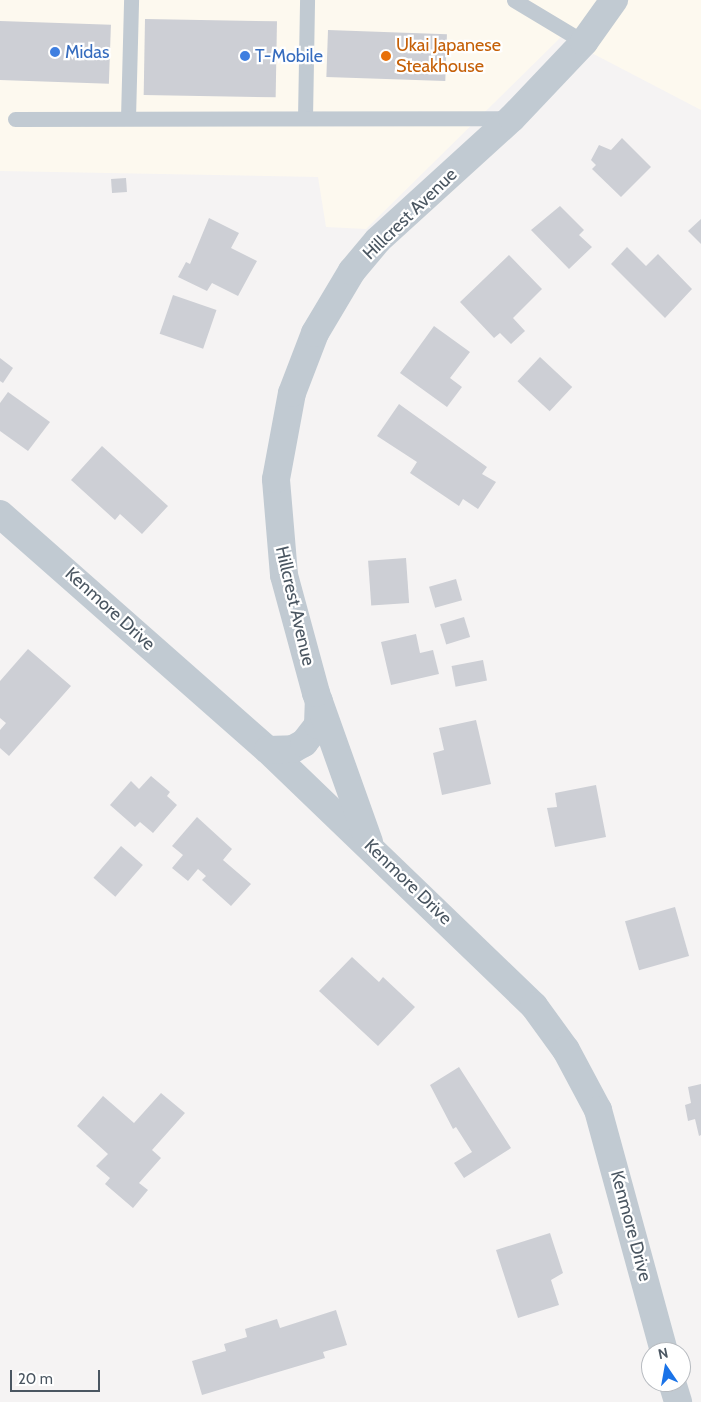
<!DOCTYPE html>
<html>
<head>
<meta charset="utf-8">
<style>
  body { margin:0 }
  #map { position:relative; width:701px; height:1402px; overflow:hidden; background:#f5f3f3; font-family:Cabin,sans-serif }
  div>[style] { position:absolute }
  .commercial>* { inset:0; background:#fdf9ef }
  .building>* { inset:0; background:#cdcfd5; transform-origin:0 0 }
  .lane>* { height:15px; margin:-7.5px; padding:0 7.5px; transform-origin:7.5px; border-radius:7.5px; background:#c1cad2 }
  .street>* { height:28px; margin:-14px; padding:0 14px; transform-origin:14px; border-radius:14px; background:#c1cad2 }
  .dots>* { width:14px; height:14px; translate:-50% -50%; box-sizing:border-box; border:2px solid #fff; border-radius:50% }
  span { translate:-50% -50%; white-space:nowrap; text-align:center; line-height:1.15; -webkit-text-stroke:4.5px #fff; paint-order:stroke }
  .food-label { font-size:18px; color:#c56008 }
  .left { translate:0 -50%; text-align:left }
  .shop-label { font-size:18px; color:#366cbe }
  .street-label { font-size:18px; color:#4a5661 }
  .north { position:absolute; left:641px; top:1342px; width:50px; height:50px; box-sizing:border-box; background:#fff; border:1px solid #b7bbc0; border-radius:50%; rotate:348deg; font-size:14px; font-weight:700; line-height:20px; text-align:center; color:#4a5661 }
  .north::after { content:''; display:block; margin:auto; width:18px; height:22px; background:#1a73e8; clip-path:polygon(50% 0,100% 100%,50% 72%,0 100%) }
  .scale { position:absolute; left:10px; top:1370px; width:90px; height:22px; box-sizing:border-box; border:2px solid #4a5661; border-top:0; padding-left:6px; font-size:15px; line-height:18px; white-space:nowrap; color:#4a5661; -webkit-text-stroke:4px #fff; paint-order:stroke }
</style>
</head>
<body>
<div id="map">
  <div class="commercial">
    <i style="clip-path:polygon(0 0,701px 0,701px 110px,561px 37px,366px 229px,326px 227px,318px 177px,0 171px)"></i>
  </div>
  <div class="building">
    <i style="left:145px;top:19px;width:132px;height:76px;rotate:1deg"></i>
    <i style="left:0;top:21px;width:111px;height:59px;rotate:2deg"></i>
    <i style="left:328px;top:30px;width:119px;height:47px;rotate:2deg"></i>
    <i style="clip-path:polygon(622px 138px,651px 167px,621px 197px,592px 169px,596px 165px,591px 160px,599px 145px,611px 150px)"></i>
    <i style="left:126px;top:178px;width:14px;height:15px;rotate:86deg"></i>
    <i style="clip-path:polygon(560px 206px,584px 230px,579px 235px,592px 247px,569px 269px,531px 230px)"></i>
    <i style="clip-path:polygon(209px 218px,239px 233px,231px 248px,257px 261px,238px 296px,212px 283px,207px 291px,178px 277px,186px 262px,190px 264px)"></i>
    <i style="clip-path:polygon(701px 219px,701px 244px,688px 231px)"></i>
    <i style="clip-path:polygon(627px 247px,646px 266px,658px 254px,692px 289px,665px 318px,611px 264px)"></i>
    <i style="clip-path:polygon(509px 255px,542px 289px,513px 318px,525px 331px,511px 344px,500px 333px,494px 338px,460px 302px)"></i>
    <i style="left:173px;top:295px;width:46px;height:41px;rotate:19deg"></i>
    <i style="clip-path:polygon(434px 326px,470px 352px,450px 378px,462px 387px,447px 407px,400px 373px)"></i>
    <i style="left:540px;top:357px;width:44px;height:33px;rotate:43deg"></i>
    <i style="clip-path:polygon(0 358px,13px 368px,3px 383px,0 381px)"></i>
    <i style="clip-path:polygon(8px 392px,50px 422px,28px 451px,0 431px,0 403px)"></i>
    <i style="clip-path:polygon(399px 404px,487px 467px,482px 474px,496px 482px,478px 509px,463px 499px,459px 506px,410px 473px,417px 462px,377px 436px)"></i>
    <i style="clip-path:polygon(102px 446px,168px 506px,142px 534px,120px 514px,115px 520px,71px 480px)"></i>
    <i style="left:406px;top:558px;width:45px;height:38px;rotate:86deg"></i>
    <i style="left:456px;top:579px;width:22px;height:28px;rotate:74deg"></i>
    <i style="left:464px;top:617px;width:21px;height:25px;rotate:73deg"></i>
    <i style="clip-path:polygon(416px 634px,420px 653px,433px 650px,439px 674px,391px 685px,381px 642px)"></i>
    <i style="clip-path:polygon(28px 649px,71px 686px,9px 756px,0 748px,0 730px,6px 723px,0 718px,0 681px)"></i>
    <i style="left:483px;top:660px;width:21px;height:32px;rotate:79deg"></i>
    <i style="clip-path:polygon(476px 720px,491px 784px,442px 795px,433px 753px,444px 750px,439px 728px)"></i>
    <i style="clip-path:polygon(151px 776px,170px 792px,167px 796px,177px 805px,153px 833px,140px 822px,135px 827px,110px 805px,131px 781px,139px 789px)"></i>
    <i style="clip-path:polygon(596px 785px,606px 837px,555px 847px,547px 808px,557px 807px,555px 793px)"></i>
    <i style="clip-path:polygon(197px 817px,232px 849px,223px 860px,251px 884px,231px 906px,202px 880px,206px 876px,198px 869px,188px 881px,172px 868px,183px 855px,172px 846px)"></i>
    <i style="left:121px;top:846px;width:29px;height:42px;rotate:41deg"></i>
    <i style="left:675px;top:907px;width:51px;height:52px;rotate:74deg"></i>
    <i style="clip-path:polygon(352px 957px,379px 982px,383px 977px,415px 1007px,378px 1046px,319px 991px)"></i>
    <i style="clip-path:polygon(459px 1067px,511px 1148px,464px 1178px,454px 1163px,472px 1152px,456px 1127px,453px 1129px,430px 1085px)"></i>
    <i style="clip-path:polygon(701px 1084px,701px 1135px,699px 1136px,695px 1119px,688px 1121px,685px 1105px,691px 1103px,688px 1087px)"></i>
    <i style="clip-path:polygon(161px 1093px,185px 1113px,152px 1150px,161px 1158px,139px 1183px,148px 1190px,133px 1208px,105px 1184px,110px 1178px,96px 1166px,108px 1154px,77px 1126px,103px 1096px,134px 1123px)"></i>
    <i style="clip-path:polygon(550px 1233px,563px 1273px,551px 1280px,559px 1305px,518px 1318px,496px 1250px)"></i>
    <i style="clip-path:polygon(336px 1310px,347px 1345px,323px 1352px,325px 1358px,202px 1395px,192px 1361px,226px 1351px,224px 1344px,247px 1337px,245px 1329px,277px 1319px,280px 1328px)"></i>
  </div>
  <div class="lane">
    <i style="left:514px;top:0;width:82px;rotate:31deg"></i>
    <i style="left:128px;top:118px;width:118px;rotate:-88.5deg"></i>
    <i style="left:305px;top:118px;width:118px;rotate:-89deg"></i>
    <i style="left:15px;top:119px;width:496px;rotate:-0.1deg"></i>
  </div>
  <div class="street">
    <i style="left:0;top:514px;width:357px;rotate:41.4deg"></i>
    <i style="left:268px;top:750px;width:369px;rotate:43.9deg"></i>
    <i style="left:534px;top:1006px;width:54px;rotate:54deg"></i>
    <i style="left:566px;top:1050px;width:68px;rotate:61.9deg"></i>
    <i style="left:598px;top:1110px;width:251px;rotate:74.7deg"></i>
    <i style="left:268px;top:750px;width:25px;rotate:-2deg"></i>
    <i style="left:293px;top:749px;width:13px;rotate:-29deg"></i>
    <i style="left:304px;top:743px;width:23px;rotate:-52deg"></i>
    <i style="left:318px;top:725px;width:24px;rotate:-88deg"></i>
    <i style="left:369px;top:842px;width:158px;rotate:-109.6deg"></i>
    <i style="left:316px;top:693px;width:122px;rotate:-105.2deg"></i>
    <i style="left:284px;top:575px;width:96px;rotate:-94.8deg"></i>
    <i style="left:276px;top:479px;width:87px;rotate:-79.5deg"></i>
    <i style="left:292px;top:393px;width:64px;rotate:-69deg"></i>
    <i style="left:315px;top:333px;width:72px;rotate:-59.2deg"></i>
    <i style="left:352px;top:271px;width:40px;rotate:-50deg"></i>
    <i style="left:378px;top:240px;width:181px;rotate:-42.3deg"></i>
    <i style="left:512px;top:118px;width:105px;rotate:-46.5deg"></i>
    <i style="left:584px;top:42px;width:52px;rotate:-54.5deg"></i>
    <i style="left:672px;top:1382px;width:21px;rotate:73deg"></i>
  </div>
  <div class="dots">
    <i style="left:55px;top:52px;background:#3f7fe0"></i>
    <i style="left:245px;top:56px;background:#3f7fe0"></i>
    <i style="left:386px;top:56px;background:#e8710a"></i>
  </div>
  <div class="food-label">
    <span class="left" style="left:396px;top:56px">Ukai Japanese<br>Steakhouse</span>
  </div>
  <div class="shop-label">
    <span class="left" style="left:65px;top:52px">Midas</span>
    <span class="left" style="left:255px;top:56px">T-Mobile</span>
  </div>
  <div class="street-label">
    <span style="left:410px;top:214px;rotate:-44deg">Hillcrest Avenue</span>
    <span style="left:295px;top:606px;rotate:77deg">Hillcrest Avenue</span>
    <span style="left:110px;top:609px;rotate:42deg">Kenmore Drive</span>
    <span style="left:408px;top:882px;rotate:44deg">Kenmore Drive</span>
    <span style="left:631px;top:1226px;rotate:75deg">Kenmore Drive</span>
  </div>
  <div class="north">N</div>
  <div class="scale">20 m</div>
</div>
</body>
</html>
